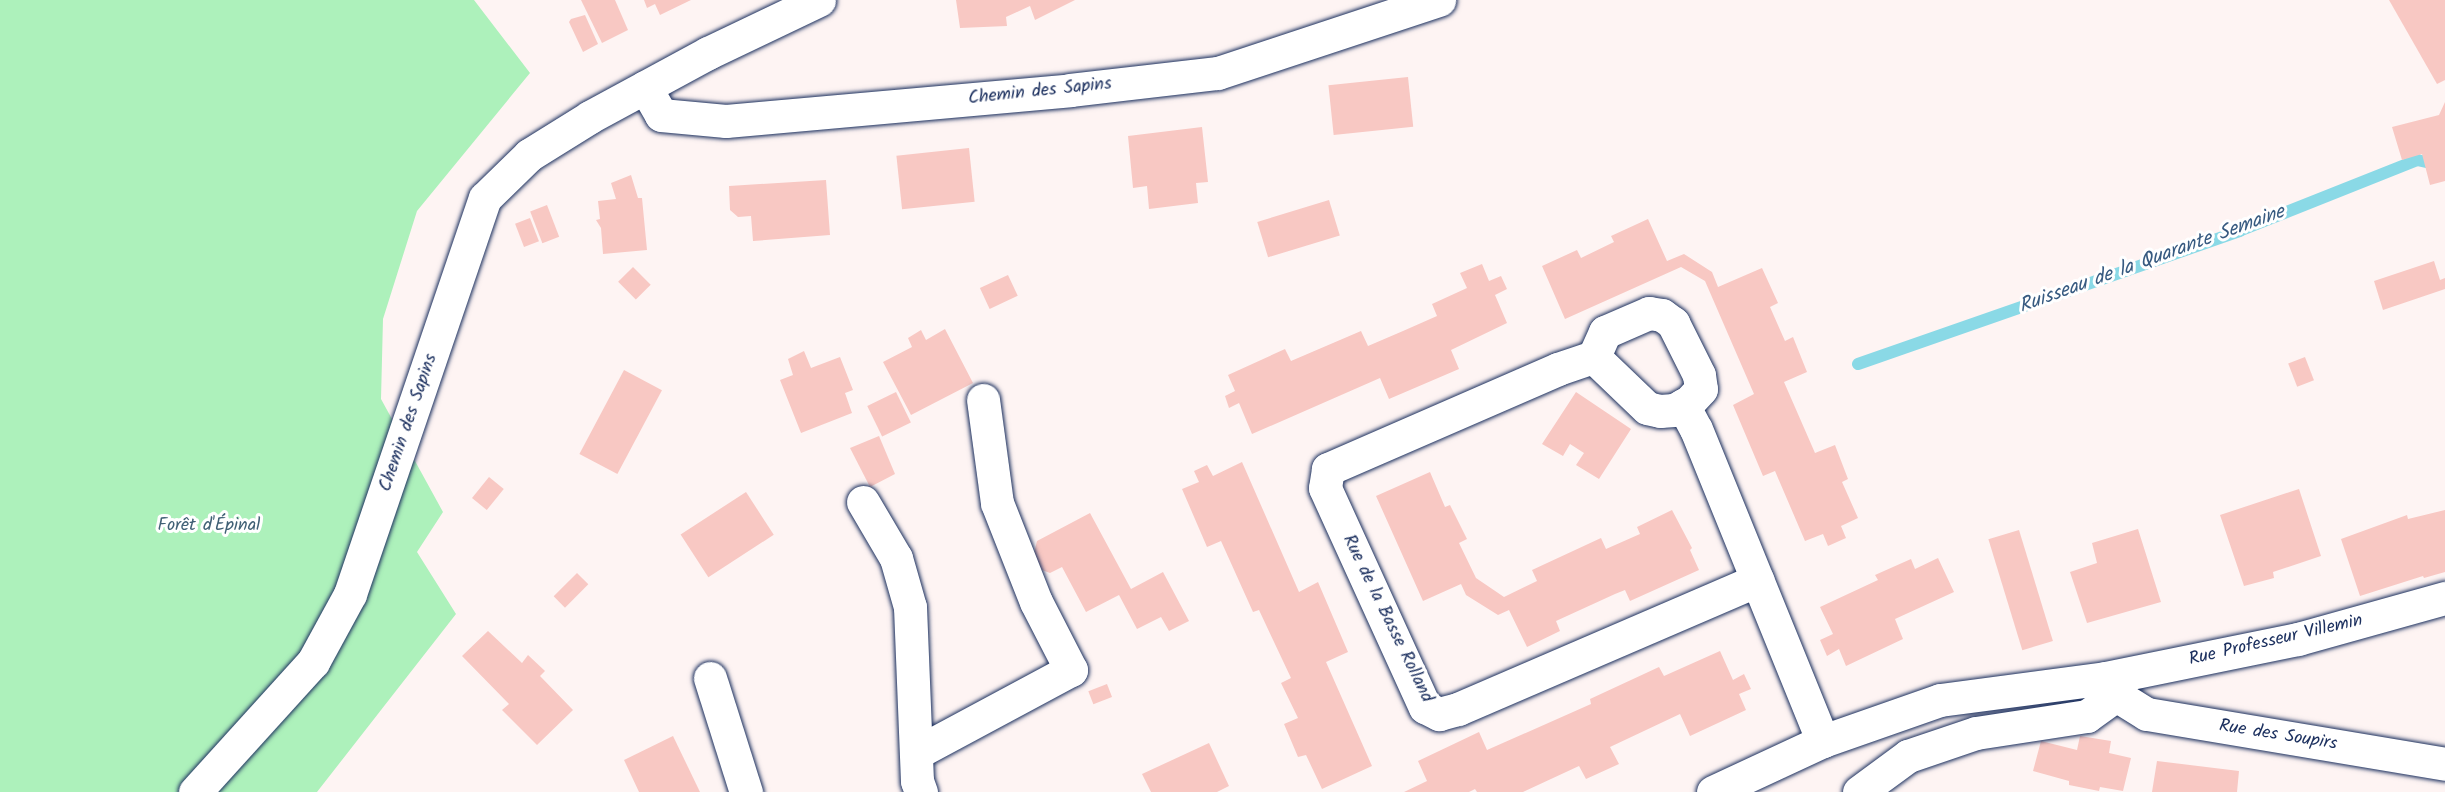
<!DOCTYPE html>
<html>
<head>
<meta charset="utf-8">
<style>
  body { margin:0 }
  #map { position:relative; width:2445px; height:792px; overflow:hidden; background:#fef4f3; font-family:Kalam,sans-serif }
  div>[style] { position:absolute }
  .green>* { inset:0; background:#adf1bb }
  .stream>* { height:12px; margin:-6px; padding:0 6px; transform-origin:6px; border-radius:6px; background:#8ad9e6 }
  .building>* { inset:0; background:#f8c8c3; transform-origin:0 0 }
  .roads { filter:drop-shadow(0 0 2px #1b2f5e) drop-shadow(0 0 2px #1b2f5e) }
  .street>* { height:33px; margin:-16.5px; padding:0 16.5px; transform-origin:16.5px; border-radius:16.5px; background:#fff }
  span { translate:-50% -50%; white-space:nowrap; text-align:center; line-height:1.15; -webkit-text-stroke:6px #fff; paint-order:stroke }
  .street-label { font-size:18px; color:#1b2f5e }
  .park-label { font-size:18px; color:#406075 }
  .water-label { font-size:20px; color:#375a80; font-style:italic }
</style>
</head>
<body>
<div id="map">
  <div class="green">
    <i style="clip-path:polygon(0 0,474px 0,530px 73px,417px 211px,383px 319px,381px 399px,443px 512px,417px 552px,456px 614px,317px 792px,0 792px)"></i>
  </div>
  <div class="stream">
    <i style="left:1858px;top:364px;width:404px;rotate:-19.2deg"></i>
    <i style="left:2239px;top:231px;width:192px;rotate:-21.7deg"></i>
    <i style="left:2417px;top:160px;width:29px;rotate:12deg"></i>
  </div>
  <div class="building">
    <i style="clip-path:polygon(581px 0,615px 0,628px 30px,602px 43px)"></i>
    <i style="clip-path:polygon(644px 0,691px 0,660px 15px,655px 4px,647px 8px)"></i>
    <i style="clip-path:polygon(956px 0,1075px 0,1035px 20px,1030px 6px,1006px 17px,1007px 26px,960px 28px)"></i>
    <i style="clip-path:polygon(2389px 0,2445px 0,2445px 80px,2437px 84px)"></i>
    <i style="clip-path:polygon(585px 15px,598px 44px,583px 52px,569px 22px,571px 19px)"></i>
    <i style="left:1408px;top:77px;width:50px;height:80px;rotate:84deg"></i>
    <i style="clip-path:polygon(2445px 102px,2445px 181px,2430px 185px,2422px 154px,2402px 160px,2392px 127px,2439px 115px)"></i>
    <i style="clip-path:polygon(1202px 127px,1208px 182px,1196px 183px,1198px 203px,1149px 209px,1147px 186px,1133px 188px,1128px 136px)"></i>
    <i style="left:969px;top:148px;width:54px;height:73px;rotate:84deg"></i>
    <i style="clip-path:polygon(631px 175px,638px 198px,642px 198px,647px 250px,603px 254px,601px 228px,596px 220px,600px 219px,598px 201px,616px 199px,611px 183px)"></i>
    <i style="clip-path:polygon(826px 180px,830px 235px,753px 241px,751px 216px,738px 217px,730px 210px,729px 186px)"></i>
    <i style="left:1329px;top:200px;width:37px;height:75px;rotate:73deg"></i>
    <i style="left:547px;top:205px;width:34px;height:18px;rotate:69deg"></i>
    <i style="left:530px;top:218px;width:25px;height:16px;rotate:69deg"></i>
    <i style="clip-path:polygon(1648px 219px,1667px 261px,1684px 254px,1712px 272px,1718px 287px,1762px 268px,1778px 303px,1770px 307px,1785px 341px,1793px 337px,1807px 372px,1784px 382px,1815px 453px,1835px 445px,1848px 479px,1842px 482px,1858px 518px,1841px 526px,1846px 538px,1828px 546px,1823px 534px,1805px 541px,1775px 471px,1763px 476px,1733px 405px,1754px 394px,1705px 281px,1681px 267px,1565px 319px,1542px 266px,1577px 250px,1581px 258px,1614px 242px,1611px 236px)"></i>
    <i style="clip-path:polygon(2434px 261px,2440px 280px,2445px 278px,2445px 289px,2383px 310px,2374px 281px)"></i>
    <i style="clip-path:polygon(1482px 264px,1489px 281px,1501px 276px,1507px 289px,1495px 295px,1507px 323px,1451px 350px,1459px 369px,1389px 399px,1380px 378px,1252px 434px,1239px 403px,1229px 408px,1225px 396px,1235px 391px,1228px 375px,1285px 349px,1291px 361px,1361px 331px,1368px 346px,1403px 331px,1437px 316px,1432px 304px,1467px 288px,1460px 273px)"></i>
    <i style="left:633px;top:267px;width:25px;height:21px;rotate:45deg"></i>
    <i style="left:1008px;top:275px;width:23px;height:31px;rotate:65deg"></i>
    <i style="clip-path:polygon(945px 329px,973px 383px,911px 415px,883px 362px,912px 347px,908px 338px,921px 330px,926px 340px)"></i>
    <i style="clip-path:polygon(804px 351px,811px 368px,840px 357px,853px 390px,845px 393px,852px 413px,801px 433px,780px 380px,793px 375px,788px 359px)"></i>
    <i style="left:2305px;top:357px;width:25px;height:18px;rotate:69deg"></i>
    <i style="left:624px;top:370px;width:43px;height:95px;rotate:28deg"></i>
    <i style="left:896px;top:392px;width:34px;height:32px;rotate:64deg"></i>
    <i style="clip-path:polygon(1576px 392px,1631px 429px,1599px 479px,1576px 465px,1584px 453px,1570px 444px,1563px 456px,1542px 444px)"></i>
    <i style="clip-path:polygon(879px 436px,895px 474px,870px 487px,850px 448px)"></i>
    <i style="clip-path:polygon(1242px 462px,1299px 592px,1318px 582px,1348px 652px,1326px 662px,1372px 766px,1322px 789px,1306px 755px,1298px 757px,1284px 724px,1298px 718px,1281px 683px,1291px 678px,1259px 610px,1253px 612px,1221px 541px,1207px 547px,1182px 489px,1199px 482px,1194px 471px,1207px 465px,1213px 476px)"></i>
    <i style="clip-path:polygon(1430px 472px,1445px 507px,1450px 505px,1467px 539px,1459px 543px,1476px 578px,1504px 597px,1537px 581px,1532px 570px,1601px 538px,1606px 549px,1640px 534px,1637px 527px,1672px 510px,1692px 548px,1690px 550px,1699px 570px,1630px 601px,1625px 590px,1615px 594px,1556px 621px,1560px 631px,1527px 647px,1509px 610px,1498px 615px,1466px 595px,1461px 584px,1423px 601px,1376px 496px)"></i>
    <i style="left:489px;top:477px;width:19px;height:27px;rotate:39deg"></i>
    <i style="clip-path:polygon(2299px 489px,2321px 556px,2273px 572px,2274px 578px,2244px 586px,2220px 515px)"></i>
    <i style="left:746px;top:492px;width:51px;height:78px;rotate:57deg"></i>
    <i style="clip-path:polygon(2445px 510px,2445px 572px,2424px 578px,2423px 576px,2360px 596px,2341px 539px,2407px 515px,2408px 519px)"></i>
    <i style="clip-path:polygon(1090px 513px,1131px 589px,1163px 572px,1189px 621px,1169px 631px,1161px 617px,1137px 629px,1119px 595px,1086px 612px,1062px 567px,1050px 573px,1042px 570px,1034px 553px,1037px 541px)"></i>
    <i style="clip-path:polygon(2138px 529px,2161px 602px,2087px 623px,2070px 572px,2097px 563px,2092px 543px)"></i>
    <i style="left:2019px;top:530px;width:116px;height:32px;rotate:73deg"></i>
    <i style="clip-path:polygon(1938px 558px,1954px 592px,1895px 619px,1903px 639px,1846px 666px,1839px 649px,1827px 656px,1820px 640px,1833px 634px,1820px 607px,1878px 580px,1875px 575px,1911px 559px,1915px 569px)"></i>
    <i style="left:577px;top:573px;width:16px;height:33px;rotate:45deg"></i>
    <i style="clip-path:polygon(488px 631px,522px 663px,528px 655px,545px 671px,540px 676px,573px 710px,537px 745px,502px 710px,509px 704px,462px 656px)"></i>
    <i style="clip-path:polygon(1720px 651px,1733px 680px,1744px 674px,1751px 689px,1739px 694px,1746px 710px,1690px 736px,1680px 714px,1610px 747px,1619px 764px,1586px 779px,1579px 766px,1523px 792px,1477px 792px,1475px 789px,1469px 792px,1404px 792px,1427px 781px,1418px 761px,1479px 732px,1487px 750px,1591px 704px,1590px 699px,1659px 667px,1664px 676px)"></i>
    <i style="left:1107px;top:684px;width:14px;height:20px;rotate:69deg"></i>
    <i style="clip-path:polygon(673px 736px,700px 792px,639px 792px,624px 760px)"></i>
    <i style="clip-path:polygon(2080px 736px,2111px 741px,2109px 753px,2131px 758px,2123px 791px,2100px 787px,2099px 791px,2069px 785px,2069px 781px,2033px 771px,2041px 741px,2077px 750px)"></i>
    <i style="clip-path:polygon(1209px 743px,1229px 786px,1217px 792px,1151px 792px,1142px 774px)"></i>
    <i style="clip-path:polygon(2157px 761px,2239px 771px,2237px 792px,2152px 792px)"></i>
  </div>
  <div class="roads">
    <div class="street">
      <i style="left:645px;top:87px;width:32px;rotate:60deg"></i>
      <i style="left:661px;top:115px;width:65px;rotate:5.3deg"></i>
      <i style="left:726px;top:121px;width:345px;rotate:-5.1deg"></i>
      <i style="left:1070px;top:90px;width:149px;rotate:-6.6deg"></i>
      <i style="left:1218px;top:73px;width:233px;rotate:-18.3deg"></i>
      <i style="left:1649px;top:313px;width:13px;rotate:9deg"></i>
      <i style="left:1662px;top:315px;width:14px;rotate:36deg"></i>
      <i style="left:1673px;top:323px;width:58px;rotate:63.4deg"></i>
      <i style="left:1699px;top:375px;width:14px;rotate:82deg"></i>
      <i style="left:1701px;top:389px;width:18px;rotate:133deg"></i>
      <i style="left:1689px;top:402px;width:17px;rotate:152deg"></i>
      <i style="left:1674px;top:410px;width:14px;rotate:176deg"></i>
      <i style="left:1660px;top:411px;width:13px;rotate:-167deg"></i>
      <i style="left:1647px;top:408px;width:69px;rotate:-136.2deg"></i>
      <i style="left:1597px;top:360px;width:8px;rotate:-97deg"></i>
      <i style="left:1596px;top:352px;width:22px;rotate:-66deg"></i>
      <i style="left:1605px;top:332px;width:48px;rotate:-23.4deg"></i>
      <i style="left:1596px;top:356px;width:40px;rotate:161.1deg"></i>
      <i style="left:1558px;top:369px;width:251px;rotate:156.5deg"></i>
      <i style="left:1328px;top:469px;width:19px;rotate:99deg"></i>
      <i style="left:1325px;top:488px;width:241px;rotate:65.5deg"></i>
      <i style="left:1425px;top:707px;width:16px;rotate:27deg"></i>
      <i style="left:1439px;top:714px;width:20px;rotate:-15deg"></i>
      <i style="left:1458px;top:709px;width:326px;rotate:-23.3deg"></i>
      <i style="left:1683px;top:405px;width:27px;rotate:62deg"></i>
      <i style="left:1696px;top:429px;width:337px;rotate:67.9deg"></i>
      <i style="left:863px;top:502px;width:65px;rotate:59.5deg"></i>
      <i style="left:896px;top:558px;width:51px;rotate:74.1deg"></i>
      <i style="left:910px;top:607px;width:174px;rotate:87.7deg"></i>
      <i style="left:917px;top:781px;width:12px;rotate:70deg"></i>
      <i style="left:710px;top:678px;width:120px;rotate:72.5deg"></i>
      <i style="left:2106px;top:678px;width:20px;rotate:60deg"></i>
      <i style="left:2116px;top:695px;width:36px;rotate:32deg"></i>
      <i style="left:2147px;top:714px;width:302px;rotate:9.5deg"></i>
      <i style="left:916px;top:753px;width:176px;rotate:-28.2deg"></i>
      <i style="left:1071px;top:670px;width:76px;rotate:-117.2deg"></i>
      <i style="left:1036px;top:602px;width:106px;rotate:-111.5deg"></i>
      <i style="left:997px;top:503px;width:104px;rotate:-97.7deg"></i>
      <i style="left:195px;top:792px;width:176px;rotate:-47.8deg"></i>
      <i style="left:313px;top:662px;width:77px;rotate:-61.4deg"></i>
      <i style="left:350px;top:594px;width:418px;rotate:-71.2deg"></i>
      <i style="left:485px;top:198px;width:62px;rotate:-44.3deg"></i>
      <i style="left:529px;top:155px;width:72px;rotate:-31.9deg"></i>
      <i style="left:590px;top:117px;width:134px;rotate:-28.5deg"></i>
      <i style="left:708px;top:53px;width:123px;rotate:-25.5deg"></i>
      <i style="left:1713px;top:792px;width:121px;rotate:-24.9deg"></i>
      <i style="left:1823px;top:741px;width:124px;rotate:-19.3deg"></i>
      <i style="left:1940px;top:700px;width:167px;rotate:-7.5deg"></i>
      <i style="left:2106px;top:678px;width:196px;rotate:-11.5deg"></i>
      <i style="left:2298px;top:639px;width:153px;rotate:-15.6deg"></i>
      <i style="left:1859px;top:792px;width:61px;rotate:-36.3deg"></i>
      <i style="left:1908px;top:756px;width:72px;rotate:-18.7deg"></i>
      <i style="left:1976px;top:733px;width:112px;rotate:-8.7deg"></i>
      <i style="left:2087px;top:716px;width:36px;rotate:-36deg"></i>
    </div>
  </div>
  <div class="street-label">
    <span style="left:1040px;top:92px;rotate:-6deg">Chemin des Sapins</span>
    <span style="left:409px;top:423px;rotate:-71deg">Chemin des Sapins</span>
    <span style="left:1387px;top:619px;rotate:64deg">Rue de la Basse Rolland</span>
    <span style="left:2276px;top:641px;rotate:-13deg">Rue Professeur Villemin</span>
    <span style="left:2278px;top:736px;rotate:9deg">Rue des Soupirs</span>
  </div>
  <div class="park-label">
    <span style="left:209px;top:526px">Forêt d'Épinal</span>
  </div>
  <div class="water-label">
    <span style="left:2152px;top:260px;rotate:-20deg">Ruisseau de la Quarante Semaine</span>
  </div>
</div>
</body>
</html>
